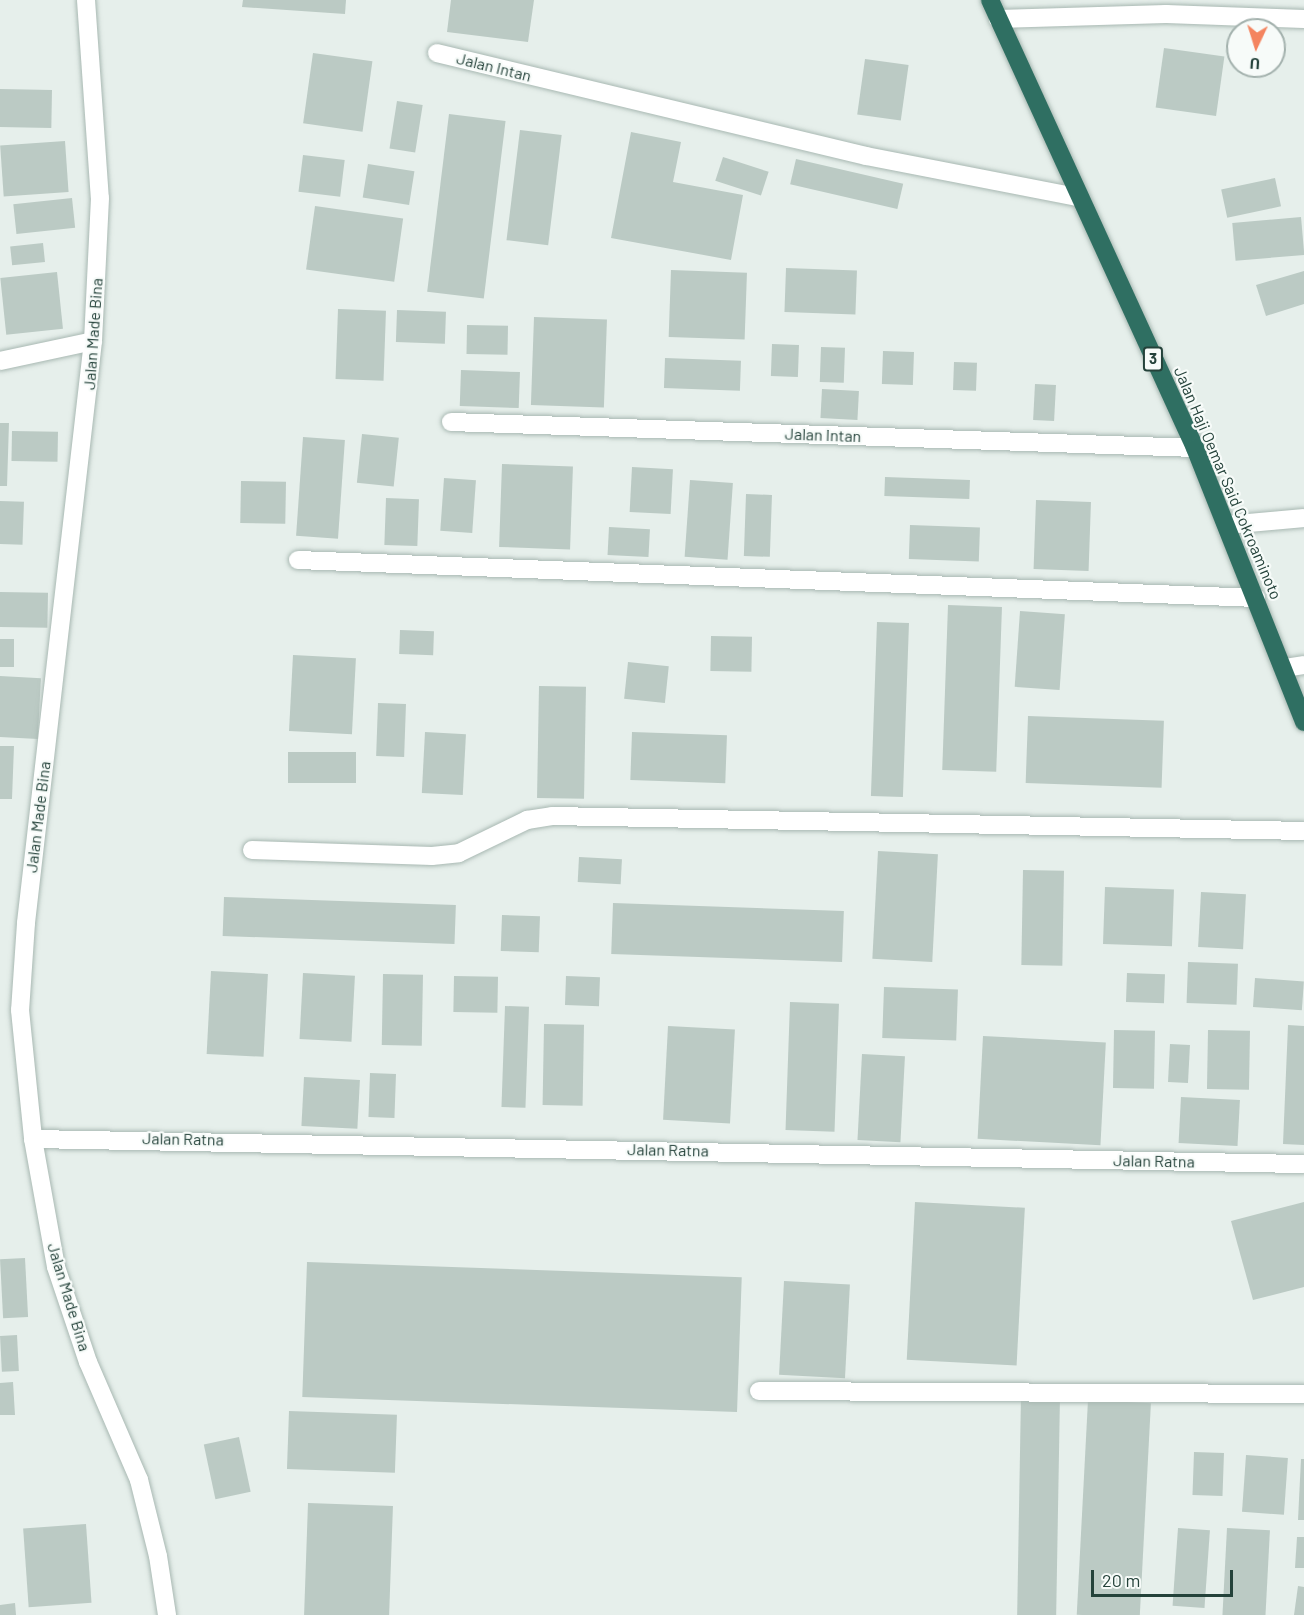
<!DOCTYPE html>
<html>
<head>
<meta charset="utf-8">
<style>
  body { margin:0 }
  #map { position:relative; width:1304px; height:1615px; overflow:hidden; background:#e6efeb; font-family:Barlow,sans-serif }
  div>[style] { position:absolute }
  .building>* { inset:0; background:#bbcac4; transform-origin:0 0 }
  .roads { filter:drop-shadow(0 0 2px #a8b8b2) drop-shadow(0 0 2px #a8b8b2) }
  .lane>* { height:18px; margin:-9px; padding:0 9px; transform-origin:9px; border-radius:9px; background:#fff }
  .street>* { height:18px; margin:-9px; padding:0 9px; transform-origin:9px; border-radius:9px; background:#fff }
  .highway>* { height:18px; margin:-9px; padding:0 9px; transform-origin:9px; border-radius:9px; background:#2f6f62 }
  span { translate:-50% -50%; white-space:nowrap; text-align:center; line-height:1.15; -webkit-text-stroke:4.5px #f7fbf9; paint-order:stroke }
  .shield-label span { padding:2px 4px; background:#f7fbf9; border:2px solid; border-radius:4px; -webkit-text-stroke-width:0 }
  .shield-label { font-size:15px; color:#24423a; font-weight:700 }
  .street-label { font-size:16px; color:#24423a }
  .north { position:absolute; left:1226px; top:18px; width:60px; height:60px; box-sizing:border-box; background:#f7fbf9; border:2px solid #a3b1ad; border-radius:50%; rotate:184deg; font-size:16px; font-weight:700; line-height:24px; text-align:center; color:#24423a }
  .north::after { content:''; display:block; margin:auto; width:21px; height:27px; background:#f4845f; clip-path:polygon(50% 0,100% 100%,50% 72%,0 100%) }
  .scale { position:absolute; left:1091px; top:1570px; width:142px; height:27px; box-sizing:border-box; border:3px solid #24423a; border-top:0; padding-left:8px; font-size:18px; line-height:21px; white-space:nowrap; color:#24423a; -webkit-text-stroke:4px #f7fbf9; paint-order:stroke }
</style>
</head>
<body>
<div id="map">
  <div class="building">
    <i style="clip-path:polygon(243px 0,346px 0,345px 14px,242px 7px)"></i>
    <i style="clip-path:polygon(451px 0,534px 0,528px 42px,447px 32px)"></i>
    <i style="left:1164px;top:48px;width:61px;height:60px;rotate:8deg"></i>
    <i style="left:313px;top:53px;width:60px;height:71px;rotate:8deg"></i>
    <i style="left:865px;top:59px;width:44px;height:56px;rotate:8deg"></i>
    <i style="left:0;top:89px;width:52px;height:38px;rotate:1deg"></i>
    <i style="left:397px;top:101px;width:26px;height:48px;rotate:9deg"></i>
    <i style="left:449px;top:114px;width:57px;height:179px;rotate:7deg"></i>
    <i style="left:520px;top:130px;width:42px;height:111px;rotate:7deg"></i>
    <i style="clip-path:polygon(631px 132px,681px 142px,673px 182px,743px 195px,731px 260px,611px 238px)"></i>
    <i style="left:65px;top:141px;width:51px;height:65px;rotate:86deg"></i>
    <i style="left:303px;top:155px;width:42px;height:37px;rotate:7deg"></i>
    <i style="left:723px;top:157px;width:48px;height:25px;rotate:18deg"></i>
    <i style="left:796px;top:159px;width:110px;height:26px;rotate:13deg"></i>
    <i style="left:368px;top:164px;width:47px;height:34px;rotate:9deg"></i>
    <i style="left:1275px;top:178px;width:29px;height:55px;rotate:78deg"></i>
    <i style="left:72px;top:198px;width:30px;height:59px;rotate:84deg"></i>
    <i style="left:315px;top:206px;width:89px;height:64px;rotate:8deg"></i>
    <i style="left:1301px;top:217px;width:38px;height:69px;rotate:85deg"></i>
    <i style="left:43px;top:243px;width:19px;height:33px;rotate:84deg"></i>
    <i style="left:786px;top:268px;width:71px;height:44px;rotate:2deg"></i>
    <i style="left:671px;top:270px;width:76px;height:67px;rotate:2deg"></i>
    <i style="clip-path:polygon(1304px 271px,1304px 304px,1266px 316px,1256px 285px)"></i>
    <i style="left:57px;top:272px;width:57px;height:57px;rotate:84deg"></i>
    <i style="left:338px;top:309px;width:48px;height:70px;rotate:2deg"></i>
    <i style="left:397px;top:310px;width:49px;height:32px;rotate:2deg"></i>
    <i style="left:534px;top:317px;width:73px;height:88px;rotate:2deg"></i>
    <i style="left:467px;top:325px;width:41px;height:29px;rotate:1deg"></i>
    <i style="left:772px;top:344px;width:27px;height:32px;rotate:2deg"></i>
    <i style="left:821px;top:347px;width:24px;height:35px;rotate:2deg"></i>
    <i style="left:883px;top:351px;width:31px;height:33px;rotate:2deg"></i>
    <i style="left:665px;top:358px;width:76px;height:30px;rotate:2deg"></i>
    <i style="left:954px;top:362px;width:23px;height:28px;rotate:2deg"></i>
    <i style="left:461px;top:370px;width:59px;height:36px;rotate:2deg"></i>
    <i style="left:1035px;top:384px;width:21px;height:36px;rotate:3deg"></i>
    <i style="left:822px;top:389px;width:37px;height:29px;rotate:3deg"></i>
    <i style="clip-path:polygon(0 423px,9px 423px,7px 486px,0 486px)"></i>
    <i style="left:12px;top:431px;width:46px;height:30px;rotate:1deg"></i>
    <i style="left:362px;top:434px;width:37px;height:49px;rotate:6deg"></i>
    <i style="left:303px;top:437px;width:42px;height:99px;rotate:4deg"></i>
    <i style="left:502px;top:464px;width:71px;height:83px;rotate:2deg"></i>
    <i style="left:632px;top:467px;width:41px;height:45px;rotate:3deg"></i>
    <i style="left:885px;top:477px;width:85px;height:19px;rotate:2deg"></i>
    <i style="left:444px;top:478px;width:32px;height:53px;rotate:4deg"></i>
    <i style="left:690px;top:480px;width:43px;height:77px;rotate:4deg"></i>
    <i style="left:241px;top:481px;width:45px;height:42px;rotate:1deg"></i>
    <i style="left:746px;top:494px;width:26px;height:62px;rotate:2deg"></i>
    <i style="left:386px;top:498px;width:33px;height:47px;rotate:2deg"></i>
    <i style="left:1036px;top:500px;width:55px;height:69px;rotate:2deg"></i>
    <i style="left:0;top:501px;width:24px;height:43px;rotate:2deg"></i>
    <i style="left:910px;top:525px;width:70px;height:34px;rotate:2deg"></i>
    <i style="left:609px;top:527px;width:41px;height:28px;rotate:3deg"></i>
    <i style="left:0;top:592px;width:48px;height:35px;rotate:1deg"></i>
    <i style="left:948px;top:605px;width:54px;height:165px;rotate:2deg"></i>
    <i style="left:1020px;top:611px;width:45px;height:76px;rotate:4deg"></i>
    <i style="left:877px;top:622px;width:32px;height:174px;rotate:2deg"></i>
    <i style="left:400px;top:630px;width:34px;height:24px;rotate:2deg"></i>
    <i style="left:711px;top:636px;width:41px;height:35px;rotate:1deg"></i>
    <i style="left:0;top:639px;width:14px;height:28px"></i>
    <i style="left:293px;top:655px;width:63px;height:76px;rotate:3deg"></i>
    <i style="left:628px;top:662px;width:41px;height:37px;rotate:6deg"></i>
    <i style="left:0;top:676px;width:41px;height:61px;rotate:3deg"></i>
    <i style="left:539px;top:686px;width:47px;height:112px;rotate:1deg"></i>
    <i style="left:378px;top:703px;width:28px;height:53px;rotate:2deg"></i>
    <i style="left:1028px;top:716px;width:136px;height:67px;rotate:2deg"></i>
    <i style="left:425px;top:732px;width:41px;height:61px;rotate:3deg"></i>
    <i style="left:632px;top:732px;width:95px;height:48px;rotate:2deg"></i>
    <i style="clip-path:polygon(0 746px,14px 746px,12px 799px,0 799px)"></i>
    <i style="left:288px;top:752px;width:68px;height:31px"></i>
    <i style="left:878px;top:851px;width:60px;height:108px;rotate:3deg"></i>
    <i style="left:579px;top:857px;width:43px;height:25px;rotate:3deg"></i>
    <i style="left:1023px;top:870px;width:41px;height:95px;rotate:1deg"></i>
    <i style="left:1105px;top:887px;width:69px;height:57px;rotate:2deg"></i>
    <i style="left:1201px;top:892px;width:45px;height:55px;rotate:3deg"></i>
    <i style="left:224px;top:897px;width:232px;height:39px;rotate:2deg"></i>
    <i style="left:613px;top:903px;width:231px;height:51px;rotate:2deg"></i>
    <i style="left:502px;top:915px;width:38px;height:36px;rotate:2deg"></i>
    <i style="left:1188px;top:962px;width:50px;height:41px;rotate:2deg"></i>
    <i style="left:211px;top:971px;width:57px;height:83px;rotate:3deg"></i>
    <i style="left:303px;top:973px;width:52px;height:66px;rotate:3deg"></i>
    <i style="left:1127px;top:973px;width:38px;height:29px;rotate:2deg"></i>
    <i style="left:383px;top:974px;width:40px;height:71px;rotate:1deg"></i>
    <i style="left:454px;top:976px;width:44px;height:36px;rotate:1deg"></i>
    <i style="left:566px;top:976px;width:34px;height:29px;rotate:2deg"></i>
    <i style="left:1255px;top:978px;width:49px;height:29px;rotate:4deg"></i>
    <i style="left:884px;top:987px;width:74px;height:51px;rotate:2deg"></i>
    <i style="left:790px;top:1002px;width:49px;height:128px;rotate:2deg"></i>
    <i style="left:505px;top:1006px;width:24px;height:101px;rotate:2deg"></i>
    <i style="left:544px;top:1024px;width:40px;height:81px;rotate:1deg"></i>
    <i style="clip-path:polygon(1288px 1025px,1304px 1026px,1304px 1145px,1283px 1144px)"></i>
    <i style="left:668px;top:1026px;width:67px;height:94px;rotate:3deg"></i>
    <i style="left:1114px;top:1030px;width:41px;height:58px;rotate:1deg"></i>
    <i style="left:1208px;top:1030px;width:42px;height:59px;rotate:1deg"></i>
    <i style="left:983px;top:1036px;width:123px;height:103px;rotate:3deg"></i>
    <i style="left:1170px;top:1044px;width:20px;height:38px;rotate:3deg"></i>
    <i style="left:862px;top:1054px;width:43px;height:86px;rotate:3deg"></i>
    <i style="left:370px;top:1073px;width:26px;height:44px;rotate:2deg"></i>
    <i style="left:304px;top:1077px;width:56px;height:49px;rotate:3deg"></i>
    <i style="left:1181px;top:1097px;width:59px;height:46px;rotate:3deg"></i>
    <i style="left:915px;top:1202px;width:110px;height:158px;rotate:3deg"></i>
    <i style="clip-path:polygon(1304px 1202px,1304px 1287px,1253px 1300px,1231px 1221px)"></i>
    <i style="left:25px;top:1258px;width:59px;height:25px;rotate:87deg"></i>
    <i style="left:307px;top:1262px;width:435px;height:135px;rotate:2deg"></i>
    <i style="left:784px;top:1281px;width:66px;height:94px;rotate:3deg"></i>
    <i style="left:17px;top:1335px;width:36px;height:17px;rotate:87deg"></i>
    <i style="clip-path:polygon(13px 1382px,15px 1415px,0 1415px,0 1383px)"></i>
    <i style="left:1021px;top:1395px;width:39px;height:220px;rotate:1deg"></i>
    <i style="left:1088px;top:1400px;width:63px;height:215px;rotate:3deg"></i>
    <i style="left:289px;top:1411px;width:108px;height:58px;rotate:2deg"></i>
    <i style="left:239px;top:1437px;width:56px;height:36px;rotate:78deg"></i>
    <i style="left:1194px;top:1452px;width:30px;height:43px;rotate:2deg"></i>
    <i style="left:1246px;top:1455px;width:42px;height:57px;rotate:4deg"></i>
    <i style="clip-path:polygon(1301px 1459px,1304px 1459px,1304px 1520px,1298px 1520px)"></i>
    <i style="left:308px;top:1503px;width:85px;height:112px;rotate:2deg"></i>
    <i style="left:86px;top:1524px;width:79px;height:63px;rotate:86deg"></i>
    <i style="left:1178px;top:1528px;width:32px;height:78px;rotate:4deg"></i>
    <i style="left:1227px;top:1528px;width:43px;height:87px;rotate:3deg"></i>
    <i style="clip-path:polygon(1297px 1537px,1304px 1537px,1304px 1568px,1295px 1568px)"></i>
    <i style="clip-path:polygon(1298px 1586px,1304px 1587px,1304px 1615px,1294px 1615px)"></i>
    <i style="clip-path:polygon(15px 1603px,16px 1615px,0 1615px,0 1605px)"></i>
  </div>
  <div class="roads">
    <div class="lane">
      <i style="left:998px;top:19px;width:168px;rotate:-1.7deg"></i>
      <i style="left:1166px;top:14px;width:138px;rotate:2.1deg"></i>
    </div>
    <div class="street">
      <i style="left:86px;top:0;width:198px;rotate:86deg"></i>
      <i style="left:100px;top:198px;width:143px;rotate:92.8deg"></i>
      <i style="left:93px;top:341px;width:586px;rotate:96.57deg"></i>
      <i style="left:26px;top:923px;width:87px;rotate:93.9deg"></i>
      <i style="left:20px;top:1010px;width:130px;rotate:84.2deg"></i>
      <i style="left:33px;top:1139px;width:130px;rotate:79.8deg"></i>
      <i style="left:56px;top:1267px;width:100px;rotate:71.4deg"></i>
      <i style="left:88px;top:1362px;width:129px;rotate:66.6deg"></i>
      <i style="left:139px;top:1480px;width:78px;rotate:76deg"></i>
      <i style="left:158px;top:1556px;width:60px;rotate:81.3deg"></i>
      <i style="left:437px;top:53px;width:441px;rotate:13.5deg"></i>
      <i style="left:866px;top:156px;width:215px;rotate:11deg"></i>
      <i style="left:0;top:361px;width:95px;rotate:-12.1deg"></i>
      <i style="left:451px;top:422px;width:744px;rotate:2deg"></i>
      <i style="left:1227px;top:525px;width:77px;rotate:-5.2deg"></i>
      <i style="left:298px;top:560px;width:959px;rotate:2.27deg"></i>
      <i style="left:1285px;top:668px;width:19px;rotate:-9deg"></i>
      <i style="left:252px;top:850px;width:180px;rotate:1.9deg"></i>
      <i style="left:432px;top:856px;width:27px;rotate:-6deg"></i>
      <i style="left:459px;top:853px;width:76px;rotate:-25.9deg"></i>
      <i style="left:527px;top:820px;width:25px;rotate:-9deg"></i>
      <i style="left:552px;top:816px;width:752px;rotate:1.14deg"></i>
      <i style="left:33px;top:1139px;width:1271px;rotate:1.13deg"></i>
      <i style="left:759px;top:1391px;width:545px;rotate:0.32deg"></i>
    </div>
    <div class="highway">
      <i style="left:990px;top:0;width:493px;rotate:65.4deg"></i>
      <i style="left:1195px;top:448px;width:295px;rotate:68.3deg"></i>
    </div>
  </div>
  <div class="shield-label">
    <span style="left:1153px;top:359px">3</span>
  </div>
  <div class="street-label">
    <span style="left:494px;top:67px;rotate:14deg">Jalan Intan</span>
    <span style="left:93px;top:334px;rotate:-86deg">Jalan Made Bina</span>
    <span style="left:823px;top:435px;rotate:2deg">Jalan Intan</span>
    <span style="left:1228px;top:483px;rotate:67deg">Jalan Haji Oemar Said Cokroaminoto</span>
    <span style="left:38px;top:817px;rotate:-83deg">Jalan Made Bina</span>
    <span style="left:183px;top:1139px;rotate:1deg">Jalan Ratna</span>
    <span style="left:668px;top:1150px;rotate:1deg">Jalan Ratna</span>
    <span style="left:1154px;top:1161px;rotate:1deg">Jalan Ratna</span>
    <span style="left:69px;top:1297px;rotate:73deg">Jalan Made Bina</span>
  </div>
  <div class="north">U</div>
  <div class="scale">20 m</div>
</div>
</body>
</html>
